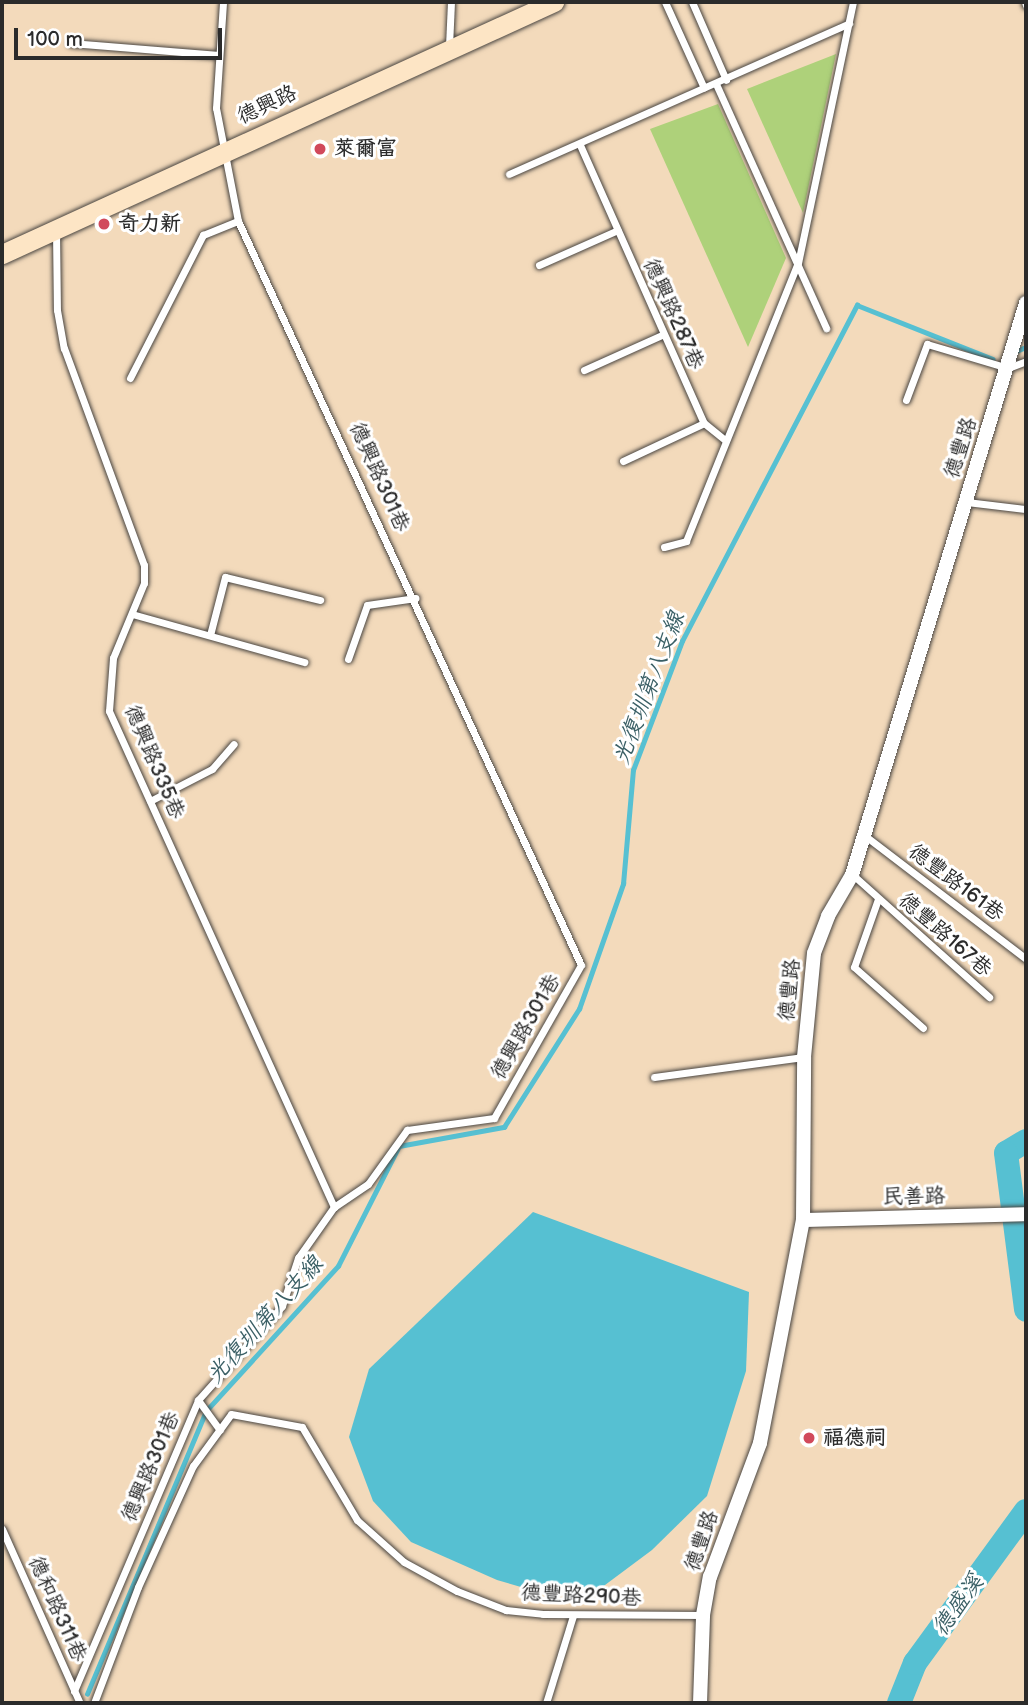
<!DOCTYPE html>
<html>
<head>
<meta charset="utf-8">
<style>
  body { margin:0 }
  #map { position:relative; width:1028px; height:1705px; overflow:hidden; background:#f3dabb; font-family:"Balsamiq Sans","LXGW WenKai TC",sans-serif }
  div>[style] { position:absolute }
  .green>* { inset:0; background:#aed17a }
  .water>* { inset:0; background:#56c0d2 }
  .stream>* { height:4.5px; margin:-2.25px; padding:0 2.25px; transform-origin:2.25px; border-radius:2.25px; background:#56c0d2 }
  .river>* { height:24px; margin:-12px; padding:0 12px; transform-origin:12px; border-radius:12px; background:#56c0d2 }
  .roads { filter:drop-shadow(0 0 2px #494541) drop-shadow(0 0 2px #494541) }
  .lane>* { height:7px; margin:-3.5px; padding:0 3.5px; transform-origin:3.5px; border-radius:3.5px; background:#fff }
  .street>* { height:14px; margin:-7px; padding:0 7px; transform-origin:7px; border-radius:7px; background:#fff }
  .secondary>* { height:19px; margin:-9.5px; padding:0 9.5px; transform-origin:9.5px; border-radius:9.5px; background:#fde5c5 }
  .dots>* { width:19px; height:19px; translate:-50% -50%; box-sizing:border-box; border:4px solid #fff; border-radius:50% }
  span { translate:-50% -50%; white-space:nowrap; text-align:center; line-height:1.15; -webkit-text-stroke:6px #fff; paint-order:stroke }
  .street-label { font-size:21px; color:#2b2b2b }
  .poi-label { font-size:21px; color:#2b2b2b; font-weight:700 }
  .left { translate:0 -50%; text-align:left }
  .water-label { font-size:23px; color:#3a5f65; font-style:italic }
  .frame { position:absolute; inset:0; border:4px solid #2b2b2b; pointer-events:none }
  .scale { position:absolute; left:14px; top:28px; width:208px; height:32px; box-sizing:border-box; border:4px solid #2b2b2b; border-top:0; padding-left:9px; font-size:21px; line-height:24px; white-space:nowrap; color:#2b2b2b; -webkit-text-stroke:5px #fff; paint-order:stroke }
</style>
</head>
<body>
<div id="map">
  <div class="green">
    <i style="clip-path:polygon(836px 54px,803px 213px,747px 89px)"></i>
    <i style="clip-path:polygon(718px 104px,786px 258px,748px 347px,650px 129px)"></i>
  </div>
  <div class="water">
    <i style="clip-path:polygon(533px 1212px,749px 1292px,746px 1371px,707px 1496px,652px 1550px,601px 1588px,545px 1594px,497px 1580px,411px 1542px,373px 1501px,349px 1437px,369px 1369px)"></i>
  </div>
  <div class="stream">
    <i style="left:1014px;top:352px;width:13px;rotate:-23deg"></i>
    <i style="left:87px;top:1694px;width:307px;rotate:-67.2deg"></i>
    <i style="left:206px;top:1411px;width:196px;rotate:-47.7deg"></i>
    <i style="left:338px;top:1266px;width:135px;rotate:-63.1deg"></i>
    <i style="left:399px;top:1146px;width:107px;rotate:-10.3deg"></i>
    <i style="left:504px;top:1127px;width:140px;rotate:-57.6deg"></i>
    <i style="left:579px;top:1009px;width:133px;rotate:-70.6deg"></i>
    <i style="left:623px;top:884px;width:114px;rotate:-85deg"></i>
    <i style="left:633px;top:770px;width:138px;rotate:-69.2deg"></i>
    <i style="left:682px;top:641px;width:379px;rotate:-62.5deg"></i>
    <i style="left:857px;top:305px;width:146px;rotate:21.7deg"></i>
  </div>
  <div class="river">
    <i style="left:1026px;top:1141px;width:23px;rotate:149deg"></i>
    <i style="left:1006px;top:1153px;width:158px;rotate:82.7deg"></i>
    <i style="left:899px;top:1703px;width:43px;rotate:-68.2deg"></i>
    <i style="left:915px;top:1663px;width:188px;rotate:-53.9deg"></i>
  </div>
  <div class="roads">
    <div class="lane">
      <i style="left:665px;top:2px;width:94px;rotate:65.6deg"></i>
      <i style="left:692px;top:2px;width:85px;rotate:66.4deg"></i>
      <i style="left:1025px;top:2px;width:3px;rotate:72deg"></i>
      <i style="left:71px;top:43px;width:148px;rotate:4.6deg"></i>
      <i style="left:449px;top:46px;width:44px;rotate:-87.4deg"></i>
      <i style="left:716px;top:84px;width:268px;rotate:65.7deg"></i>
      <i style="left:580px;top:145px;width:304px;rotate:66deg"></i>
      <i style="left:704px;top:423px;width:26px;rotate:39deg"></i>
      <i style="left:509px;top:174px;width:372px;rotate:-23.9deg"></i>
      <i style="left:56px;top:231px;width:79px;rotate:89.3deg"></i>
      <i style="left:57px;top:310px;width:39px;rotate:80deg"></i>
      <i style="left:64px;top:348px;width:231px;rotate:69.8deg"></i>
      <i style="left:144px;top:565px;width:18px;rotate:90deg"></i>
      <i style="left:144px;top:583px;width:81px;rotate:112.5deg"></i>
      <i style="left:113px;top:658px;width:53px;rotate:94.3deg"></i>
      <i style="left:109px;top:711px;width:545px;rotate:65.6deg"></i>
      <i style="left:539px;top:265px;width:86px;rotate:-23.9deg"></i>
      <i style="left:584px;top:370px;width:85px;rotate:-24.2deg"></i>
      <i style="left:130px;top:378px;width:161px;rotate:-63deg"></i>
      <i style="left:203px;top:235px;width:38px;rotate:-22deg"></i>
      <i style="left:906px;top:400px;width:60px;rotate:-69.4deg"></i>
      <i style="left:927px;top:344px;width:84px;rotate:16.5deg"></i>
      <i style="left:1008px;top:368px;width:19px;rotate:-21deg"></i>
      <i style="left:623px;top:461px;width:89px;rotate:-25.1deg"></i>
      <i style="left:966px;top:502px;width:60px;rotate:6.7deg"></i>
      <i style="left:664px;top:547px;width:23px;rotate:-15deg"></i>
      <i style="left:686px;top:541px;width:300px;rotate:-68.1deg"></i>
      <i style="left:798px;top:263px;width:267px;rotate:-78.1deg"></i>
      <i style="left:132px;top:614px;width:179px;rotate:15.6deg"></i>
      <i style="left:210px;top:635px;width:60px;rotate:-75.5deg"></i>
      <i style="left:225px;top:577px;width:98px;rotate:13.6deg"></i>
      <i style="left:348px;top:659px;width:57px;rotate:-70.6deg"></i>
      <i style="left:367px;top:605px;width:49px;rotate:-8.3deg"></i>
      <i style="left:150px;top:801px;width:70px;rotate:-27.3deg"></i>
      <i style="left:212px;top:769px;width:33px;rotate:-49deg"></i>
      <i style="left:864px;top:835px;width:204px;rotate:37.4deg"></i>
      <i style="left:853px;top:875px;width:183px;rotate:41.9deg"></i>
      <i style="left:878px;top:899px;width:72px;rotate:109.4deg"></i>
      <i style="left:854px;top:967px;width:92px;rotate:41.5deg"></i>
      <i style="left:654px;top:1077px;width:151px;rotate:-7.6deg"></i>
      <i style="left:198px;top:1400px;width:37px;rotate:54deg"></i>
      <i style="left:2px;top:1529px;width:191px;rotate:65.9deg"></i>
      <i style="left:74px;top:1691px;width:316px;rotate:-66.9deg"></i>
      <i style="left:198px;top:1400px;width:126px;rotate:-48.2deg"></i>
      <i style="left:282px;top:1306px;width:51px;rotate:-71.6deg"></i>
      <i style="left:298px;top:1258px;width:62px;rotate:-54.8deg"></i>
      <i style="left:334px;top:1207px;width:41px;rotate:-34.1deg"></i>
      <i style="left:368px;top:1184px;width:67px;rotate:-54.2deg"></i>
      <i style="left:407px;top:1130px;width:88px;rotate:-7.9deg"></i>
      <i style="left:494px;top:1118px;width:176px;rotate:-60.4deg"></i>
      <i style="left:581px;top:965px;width:819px;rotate:-114.75deg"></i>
      <i style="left:238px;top:221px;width:115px;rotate:-101deg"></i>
      <i style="left:216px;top:108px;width:106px;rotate:-86.2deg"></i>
      <i style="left:94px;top:1703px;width:124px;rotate:-69.2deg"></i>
      <i style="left:138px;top:1587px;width:133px;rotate:-65.6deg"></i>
      <i style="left:193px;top:1466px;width:64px;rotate:-53.8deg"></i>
      <i style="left:231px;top:1414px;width:72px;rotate:10.4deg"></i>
      <i style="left:302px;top:1427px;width:108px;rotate:59.4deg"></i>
      <i style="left:357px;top:1520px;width:63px;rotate:41.8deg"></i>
      <i style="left:404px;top:1562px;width:60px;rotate:28.7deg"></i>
      <i style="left:457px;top:1591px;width:53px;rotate:21.2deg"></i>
      <i style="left:506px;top:1610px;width:37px;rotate:6deg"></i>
      <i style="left:543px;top:1614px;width:160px;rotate:0.4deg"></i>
      <i style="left:546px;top:1703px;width:91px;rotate:-72.8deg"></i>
    </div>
    <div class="street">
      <i style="left:803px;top:1220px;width:223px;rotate:-1.5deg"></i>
      <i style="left:700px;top:1703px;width:88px;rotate:-88deg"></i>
      <i style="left:703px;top:1615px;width:39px;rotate:-80deg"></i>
      <i style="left:710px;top:1577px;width:143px;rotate:-69.5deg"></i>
      <i style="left:760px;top:1443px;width:227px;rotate:-79.1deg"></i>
      <i style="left:803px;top:1220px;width:163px;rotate:-89.6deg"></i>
      <i style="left:804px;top:1057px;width:104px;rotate:-84.5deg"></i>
      <i style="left:814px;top:953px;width:40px;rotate:-69deg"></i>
      <i style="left:828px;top:916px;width:48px;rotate:-59.7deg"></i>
      <i style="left:852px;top:875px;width:598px;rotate:-73.08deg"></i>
    </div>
    <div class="secondary">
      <i style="left:2px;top:254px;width:607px;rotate:-24.54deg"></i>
    </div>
  </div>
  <div class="dots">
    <i style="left:320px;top:149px;background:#d1495b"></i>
    <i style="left:104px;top:224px;background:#d1495b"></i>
    <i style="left:809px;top:1438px;background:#d1495b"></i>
  </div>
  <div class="street-label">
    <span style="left:267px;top:105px;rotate:-25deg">德興路</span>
    <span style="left:673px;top:314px;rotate:66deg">德興路287巷</span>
    <span style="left:961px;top:448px;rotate:-72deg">德豐路</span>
    <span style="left:379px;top:477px;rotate:66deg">德興路301巷</span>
    <span style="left:154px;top:762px;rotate:67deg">德興路335巷</span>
    <span style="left:956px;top:883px;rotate:37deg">德豐路161巷</span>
    <span style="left:945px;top:935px;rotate:41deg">德豐路167巷</span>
    <span style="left:790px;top:990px;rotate:-84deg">德豐路</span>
    <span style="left:526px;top:1027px;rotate:-60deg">德興路301巷</span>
    <span style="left:914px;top:1197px;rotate:-1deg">民善路</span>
    <span style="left:151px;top:1467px;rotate:-67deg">德興路301巷</span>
    <span style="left:702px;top:1541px;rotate:-71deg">德豐路</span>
    <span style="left:581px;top:1596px;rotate:3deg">德豐路290巷</span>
    <span style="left:57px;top:1609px;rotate:66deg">德和路311巷</span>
  </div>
  <div class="poi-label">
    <span class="left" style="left:334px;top:149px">萊爾富</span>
    <span class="left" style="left:118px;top:224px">奇力新</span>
    <span class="left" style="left:823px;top:1438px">福德祠</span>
  </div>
  <div class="water-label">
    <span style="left:649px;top:688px;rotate:-69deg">光復圳第八支線</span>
    <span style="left:265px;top:1320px;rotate:-48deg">光復圳第八支線</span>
    <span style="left:958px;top:1605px;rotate:-54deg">德盛溪</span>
  </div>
  <div class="frame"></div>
  <div class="scale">100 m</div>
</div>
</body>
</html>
